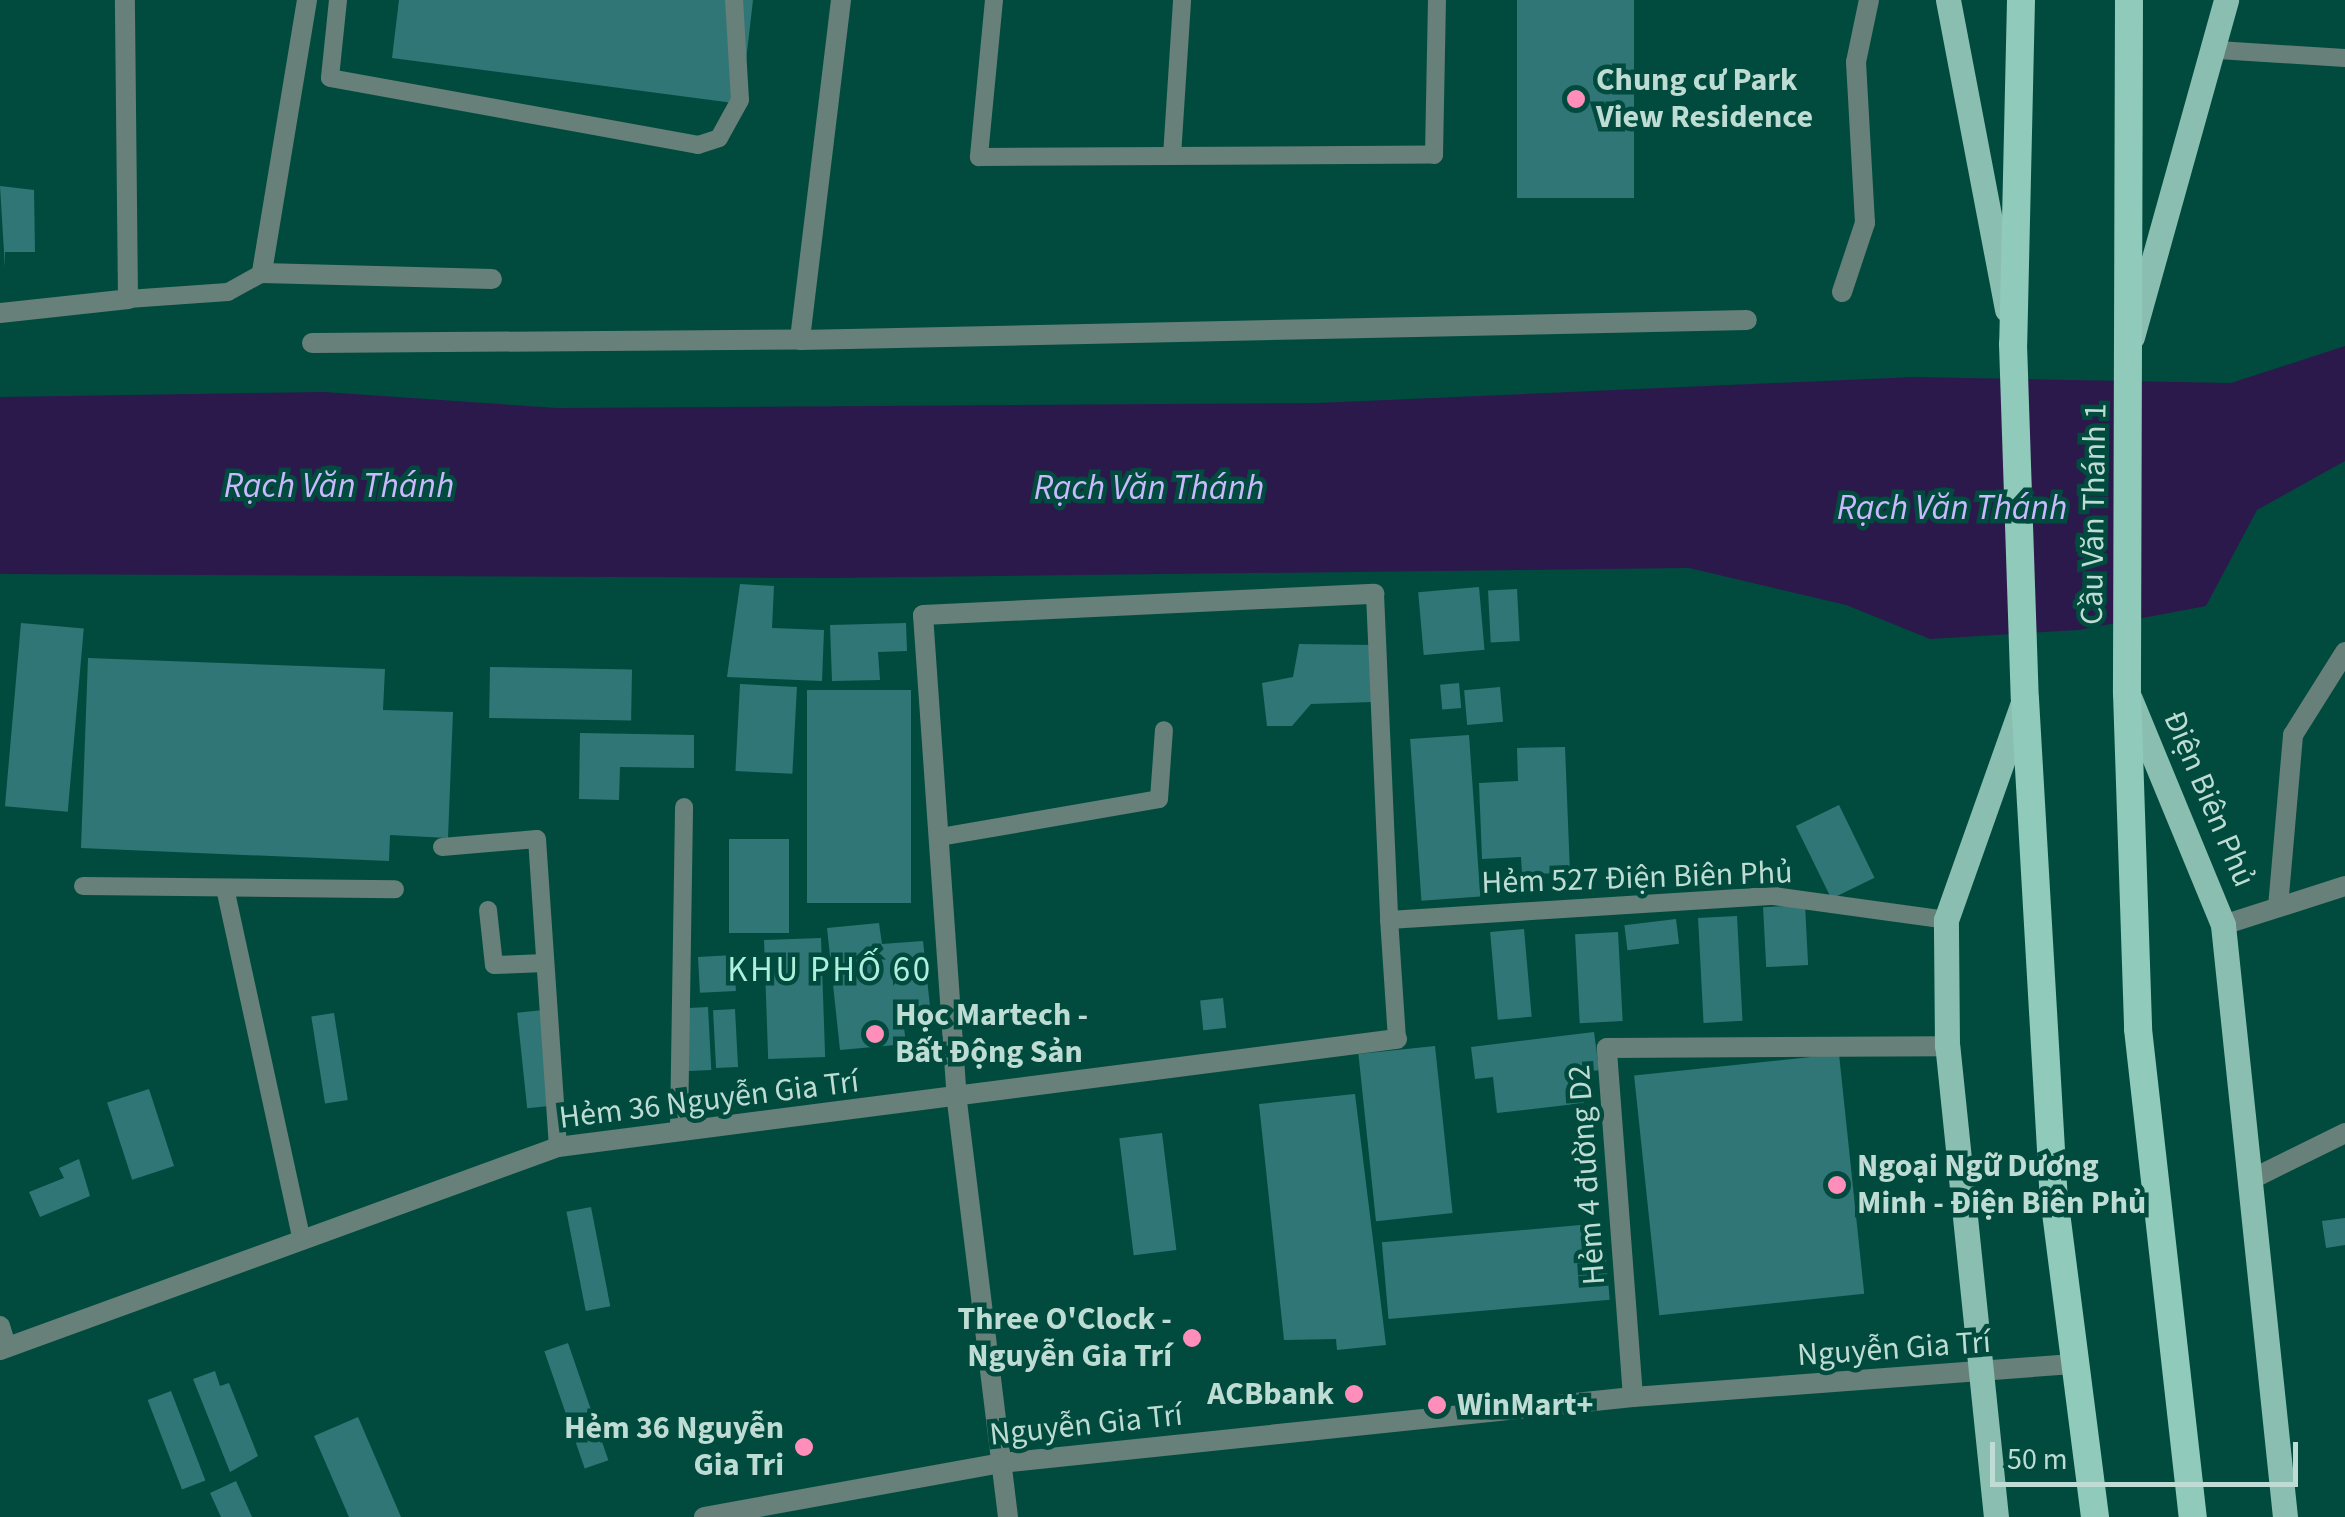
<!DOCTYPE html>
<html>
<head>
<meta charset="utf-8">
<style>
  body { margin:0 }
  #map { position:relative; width:2345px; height:1517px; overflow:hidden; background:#014b3e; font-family:"Source Sans 3",sans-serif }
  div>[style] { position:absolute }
  .water>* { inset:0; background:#2b194c }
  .building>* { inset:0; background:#307676; transform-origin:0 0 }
  .service>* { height:18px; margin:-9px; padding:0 9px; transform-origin:9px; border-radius:9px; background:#678079 }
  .minor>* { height:20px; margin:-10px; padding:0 10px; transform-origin:10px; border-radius:10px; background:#678079 }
  .tertiary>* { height:20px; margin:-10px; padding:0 10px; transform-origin:10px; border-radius:10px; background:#678079 }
  .primary>* { height:25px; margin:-12.5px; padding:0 12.5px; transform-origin:12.5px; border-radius:12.5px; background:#8abeb0 }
  .trunk>* { height:28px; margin:-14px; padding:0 14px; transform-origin:14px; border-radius:14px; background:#90caba }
  .dots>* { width:28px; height:28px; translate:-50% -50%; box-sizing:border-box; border:5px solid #014b3e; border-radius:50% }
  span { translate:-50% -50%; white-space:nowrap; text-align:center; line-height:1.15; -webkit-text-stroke:9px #014b3e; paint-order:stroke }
  .poi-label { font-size:32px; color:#bedcd3; font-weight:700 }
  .left { translate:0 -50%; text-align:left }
  .right { translate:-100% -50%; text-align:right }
  .street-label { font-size:32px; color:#bedcd3 }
  .water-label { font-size:35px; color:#cab9fd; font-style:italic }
  .neighbourhood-label { font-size:35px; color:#afefde; letter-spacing:2.5px }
  .scale { position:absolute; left:1990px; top:1442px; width:308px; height:45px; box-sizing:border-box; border:5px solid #bedcd3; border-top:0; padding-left:12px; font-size:30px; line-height:35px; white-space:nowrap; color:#bedcd3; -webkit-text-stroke:8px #014b3e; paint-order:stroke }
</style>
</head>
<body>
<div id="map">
  <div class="water">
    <i style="clip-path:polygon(2345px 346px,2345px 461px,2257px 510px,2206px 606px,2079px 630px,1930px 639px,1846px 605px,1689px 568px,833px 578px,0 574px,0 397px,324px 392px,557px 408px,1317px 403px,1913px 377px,2231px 383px)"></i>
  </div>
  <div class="building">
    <i style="clip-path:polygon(399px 0,753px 0,741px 104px,392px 58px)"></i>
    <i style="left:1517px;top:0;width:117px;height:198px"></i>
    <i style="clip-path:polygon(0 186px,34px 190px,35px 252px,5px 252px,5px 268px)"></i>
    <i style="clip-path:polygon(740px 584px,774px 586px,772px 628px,824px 630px,822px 681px,727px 677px)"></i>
    <i style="left:1479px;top:587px;width:63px;height:61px;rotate:85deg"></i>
    <i style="left:1517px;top:589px;width:52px;height:29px;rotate:87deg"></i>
    <i style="left:21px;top:623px;width:63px;height:184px;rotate:5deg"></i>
    <i style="clip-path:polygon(906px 623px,907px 651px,878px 652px,880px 680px,832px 681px,830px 625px)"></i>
    <i style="clip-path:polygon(1299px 644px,1372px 645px,1372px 702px,1311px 704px,1292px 726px,1267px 726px,1262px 683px,1293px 677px)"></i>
    <i style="clip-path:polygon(88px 658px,385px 669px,383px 710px,453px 712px,448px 838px,390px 835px,389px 861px,81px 848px)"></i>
    <i style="left:490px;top:667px;width:142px;height:51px;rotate:1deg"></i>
    <i style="left:1459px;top:683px;width:25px;height:19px;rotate:85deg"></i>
    <i style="left:740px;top:684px;width:57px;height:87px;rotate:3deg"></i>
    <i style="left:1500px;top:687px;width:35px;height:36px;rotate:85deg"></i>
    <i style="left:807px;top:690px;width:104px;height:213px"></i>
    <i style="clip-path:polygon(580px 733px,694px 735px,694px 768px,620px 767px,619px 800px,579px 799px)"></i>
    <i style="left:1469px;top:735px;width:162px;height:59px;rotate:86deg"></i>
    <i style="clip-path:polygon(1565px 747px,1570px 873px,1522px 874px,1521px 857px,1482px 859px,1479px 783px,1518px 781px,1517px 748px)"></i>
    <i style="left:1839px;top:805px;width:81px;height:48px;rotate:64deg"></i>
    <i style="left:729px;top:839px;width:60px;height:94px"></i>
    <i style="left:1805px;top:905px;width:60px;height:42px;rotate:87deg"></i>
    <i style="left:1737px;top:916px;width:105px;height:39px;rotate:87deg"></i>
    <i style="left:1676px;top:919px;width:25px;height:52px;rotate:83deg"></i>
    <i style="clip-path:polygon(879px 923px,882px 944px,923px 941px,931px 1016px,903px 1019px,906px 1044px,840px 1050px,827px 928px)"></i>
    <i style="left:1524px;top:929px;width:88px;height:34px;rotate:85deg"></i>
    <i style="left:1618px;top:932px;width:89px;height:43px;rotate:87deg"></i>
    <i style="left:821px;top:938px;width:119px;height:57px;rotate:88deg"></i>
    <i style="left:734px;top:955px;width:36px;height:36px;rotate:87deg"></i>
    <i style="left:1223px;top:998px;width:30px;height:23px;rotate:84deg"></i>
    <i style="left:708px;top:1007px;width:63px;height:23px;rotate:87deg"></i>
    <i style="left:735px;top:1009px;width:58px;height:22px;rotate:87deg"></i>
    <i style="left:544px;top:1010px;width:96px;height:27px;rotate:84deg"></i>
    <i style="left:334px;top:1013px;width:88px;height:23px;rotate:81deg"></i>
    <i style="clip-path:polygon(1594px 1032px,1599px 1070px,1580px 1073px,1584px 1103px,1497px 1113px,1493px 1077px,1475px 1079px,1471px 1047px)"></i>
    <i style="left:1435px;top:1046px;width:168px;height:77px;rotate:84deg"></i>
    <i style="left:1839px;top:1054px;width:241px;height:206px;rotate:84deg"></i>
    <i style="left:149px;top:1089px;width:81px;height:44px;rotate:72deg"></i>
    <i style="clip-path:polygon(1355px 1094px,1386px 1345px,1337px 1350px,1336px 1339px,1284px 1340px,1259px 1104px)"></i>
    <i style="left:1162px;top:1133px;width:118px;height:43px;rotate:83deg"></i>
    <i style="clip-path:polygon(79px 1159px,90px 1196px,40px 1217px,29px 1192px,64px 1178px,59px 1168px)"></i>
    <i style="left:591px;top:1207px;width:101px;height:25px;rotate:79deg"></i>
    <i style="clip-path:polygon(2345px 1218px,2345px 1245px,2326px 1248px,2322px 1221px)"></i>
    <i style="left:1603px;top:1223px;width:77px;height:222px;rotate:85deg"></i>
    <i style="left:568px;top:1343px;width:124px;height:25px;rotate:71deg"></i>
    <i style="clip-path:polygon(215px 1371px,220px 1386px,229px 1383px,258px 1456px,230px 1472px,193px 1379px)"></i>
    <i style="left:171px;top:1391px;width:96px;height:25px;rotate:69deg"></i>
    <i style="clip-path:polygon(358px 1417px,401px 1517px,349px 1517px,314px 1436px)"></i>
    <i style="clip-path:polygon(236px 1481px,252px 1517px,221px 1517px,210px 1493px)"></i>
  </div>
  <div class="service">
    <i style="left:338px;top:0;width:78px;rotate:95.9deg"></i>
    <i style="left:330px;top:78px;width:374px;rotate:10.3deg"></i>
    <i style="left:698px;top:145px;width:22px;rotate:-18deg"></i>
    <i style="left:719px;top:138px;width:43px;rotate:-61.1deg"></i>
    <i style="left:740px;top:100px;width:100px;rotate:-93.4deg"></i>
    <i style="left:994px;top:0;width:158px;rotate:95.5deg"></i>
    <i style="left:979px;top:157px;width:455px;rotate:-0.3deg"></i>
    <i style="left:1434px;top:155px;width:155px;rotate:-88.9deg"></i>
    <i style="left:2218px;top:50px;width:127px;rotate:3.6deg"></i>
    <i style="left:1172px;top:156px;width:156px;rotate:-86.3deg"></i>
    <i style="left:128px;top:299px;width:100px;rotate:-4deg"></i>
    <i style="left:228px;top:292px;width:39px;rotate:-29deg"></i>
    <i style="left:1375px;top:594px;width:326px;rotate:87.5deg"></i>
    <i style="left:940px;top:837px;width:222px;rotate:-9.8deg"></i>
    <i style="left:1159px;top:799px;width:69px;rotate:-85.9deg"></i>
    <i style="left:442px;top:847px;width:95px;rotate:-4.8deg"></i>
    <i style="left:537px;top:839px;width:309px;rotate:86.1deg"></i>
    <i style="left:83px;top:886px;width:312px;rotate:0.6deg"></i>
    <i style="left:225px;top:888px;width:357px;rotate:77.7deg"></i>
    <i style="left:488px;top:910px;width:55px;rotate:83.8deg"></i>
    <i style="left:494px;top:965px;width:51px;rotate:-2.2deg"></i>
    <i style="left:1397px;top:1039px;width:119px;rotate:-93.8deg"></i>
    <i style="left:1389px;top:920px;width:386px;rotate:-3.6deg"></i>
    <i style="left:1774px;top:896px;width:174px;rotate:7.9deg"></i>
    <i style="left:679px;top:1129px;width:322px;rotate:-89.1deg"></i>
  </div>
  <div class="minor">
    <i style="left:307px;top:0;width:277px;rotate:99.4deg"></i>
    <i style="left:262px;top:273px;width:230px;rotate:1.5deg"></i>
    <i style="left:841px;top:0;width:342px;rotate:96.9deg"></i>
    <i style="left:800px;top:340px;width:947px;rotate:-1.21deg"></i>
    <i style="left:1842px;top:292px;width:73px;rotate:-71.6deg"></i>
    <i style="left:1865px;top:223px;width:161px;rotate:-93.2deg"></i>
    <i style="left:1856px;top:62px;width:63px;rotate:-78.2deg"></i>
    <i style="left:0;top:313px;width:129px;rotate:-6.2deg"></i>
    <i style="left:128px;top:299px;width:299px;rotate:-90.6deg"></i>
    <i style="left:312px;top:343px;width:488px;rotate:-0.4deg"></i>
    <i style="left:2278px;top:907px;width:173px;rotate:-85deg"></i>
    <i style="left:2293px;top:735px;width:98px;rotate:-57.9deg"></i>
    <i style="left:2223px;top:925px;width:128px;rotate:-17.7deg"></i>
    <i style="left:2252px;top:1179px;width:104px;rotate:-26.3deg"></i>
    <i style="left:0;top:1326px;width:21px;rotate:73deg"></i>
    <i style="left:0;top:1350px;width:594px;rotate:-19.99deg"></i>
    <i style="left:558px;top:1147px;width:846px;rotate:-7.34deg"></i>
    <i style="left:1633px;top:1397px;width:350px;rotate:-94.3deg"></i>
    <i style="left:1607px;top:1048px;width:340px;rotate:-0.3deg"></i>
    <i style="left:1008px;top:1517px;width:419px;rotate:-97deg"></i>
    <i style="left:957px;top:1101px;width:487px;rotate:-94deg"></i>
    <i style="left:923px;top:615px;width:452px;rotate:-2.7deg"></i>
  </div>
  <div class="tertiary">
    <i style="left:704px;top:1517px;width:302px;rotate:-10.3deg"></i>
    <i style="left:1001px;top:1463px;width:635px;rotate:-5.96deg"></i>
    <i style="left:1633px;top:1397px;width:444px;rotate:-4.3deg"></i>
  </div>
  <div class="primary">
    <i style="left:1948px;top:0;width:315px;rotate:79.2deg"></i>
    <i style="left:2132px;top:337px;width:350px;rotate:-74.4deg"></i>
    <i style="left:2130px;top:699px;width:244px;rotate:67.6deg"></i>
    <i style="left:2223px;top:925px;width:595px;rotate:84.02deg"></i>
    <i style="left:1996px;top:1517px;width:474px;rotate:-95.9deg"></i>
    <i style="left:1947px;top:1046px;width:126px;rotate:-90.5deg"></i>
    <i style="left:1946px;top:920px;width:230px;rotate:-70.5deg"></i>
  </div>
  <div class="trunk">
    <i style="left:2021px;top:0;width:344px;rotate:91.3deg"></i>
    <i style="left:2013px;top:344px;width:355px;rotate:88.1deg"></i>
    <i style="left:2025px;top:699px;width:499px;rotate:86.7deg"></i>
    <i style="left:2054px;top:1197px;width:323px;rotate:82.7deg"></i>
    <i style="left:2129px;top:0;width:693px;rotate:90.17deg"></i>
    <i style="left:2127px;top:693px;width:336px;rotate:88.1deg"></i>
    <i style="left:2138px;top:1029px;width:491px;rotate:83.6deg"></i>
  </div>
  <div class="dots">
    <i style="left:1576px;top:99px;background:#ff8ebb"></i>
    <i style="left:875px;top:1034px;background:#ff8ebb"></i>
    <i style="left:1837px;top:1185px;background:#ff8ebb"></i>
    <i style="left:1192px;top:1338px;background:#ff8ebb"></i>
    <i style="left:1354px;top:1394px;background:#ff8ebb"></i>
    <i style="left:1437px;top:1405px;background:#ff8ebb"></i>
    <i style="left:804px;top:1447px;background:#ff8ebb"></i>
  </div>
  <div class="poi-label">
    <span class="left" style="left:1596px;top:99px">Chung cư Park<br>View Residence</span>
    <span class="left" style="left:895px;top:1034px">Học Martech -<br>Bất Động Sản</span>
    <span class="left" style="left:1857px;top:1185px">Ngoại Ngữ Dương<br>Minh - Điện Biên Phủ</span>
    <span class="right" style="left:1172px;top:1338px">Three O'Clock -<br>Nguyễn Gia Trí</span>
    <span class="right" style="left:1334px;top:1394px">ACBbank</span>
    <span class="left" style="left:1457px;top:1405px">WinMart+</span>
    <span class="right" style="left:784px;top:1447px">Hẻm 36 Nguyễn<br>Gia Tri</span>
  </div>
  <div class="street-label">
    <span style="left:2094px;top:514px;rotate:-89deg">Cầu Văn Thánh 1</span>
    <span style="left:2209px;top:799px;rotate:67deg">Điện Biên Phủ</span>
    <span style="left:1637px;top:878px;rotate:-2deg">Hẻm 527 Điện Biên Phủ</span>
    <span style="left:709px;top:1100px;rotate:-7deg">Hẻm 36 Nguyễn Gia Trí</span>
    <span style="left:1587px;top:1175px;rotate:-94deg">Hẻm 4 đường D2</span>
    <span style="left:1894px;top:1349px;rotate:-4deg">Nguyễn Gia Trí</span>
    <span style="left:1086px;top:1425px;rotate:-6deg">Nguyễn Gia Trí</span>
  </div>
  <div class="water-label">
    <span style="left:339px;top:486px">Rạch Văn Thánh</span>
    <span style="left:1149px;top:488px">Rạch Văn Thánh</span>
    <span style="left:1952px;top:508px">Rạch Văn Thánh</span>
  </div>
  <div class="neighbourhood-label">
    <span style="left:830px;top:970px">KHU PHỐ 60</span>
  </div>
  <div class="scale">50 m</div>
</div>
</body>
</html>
